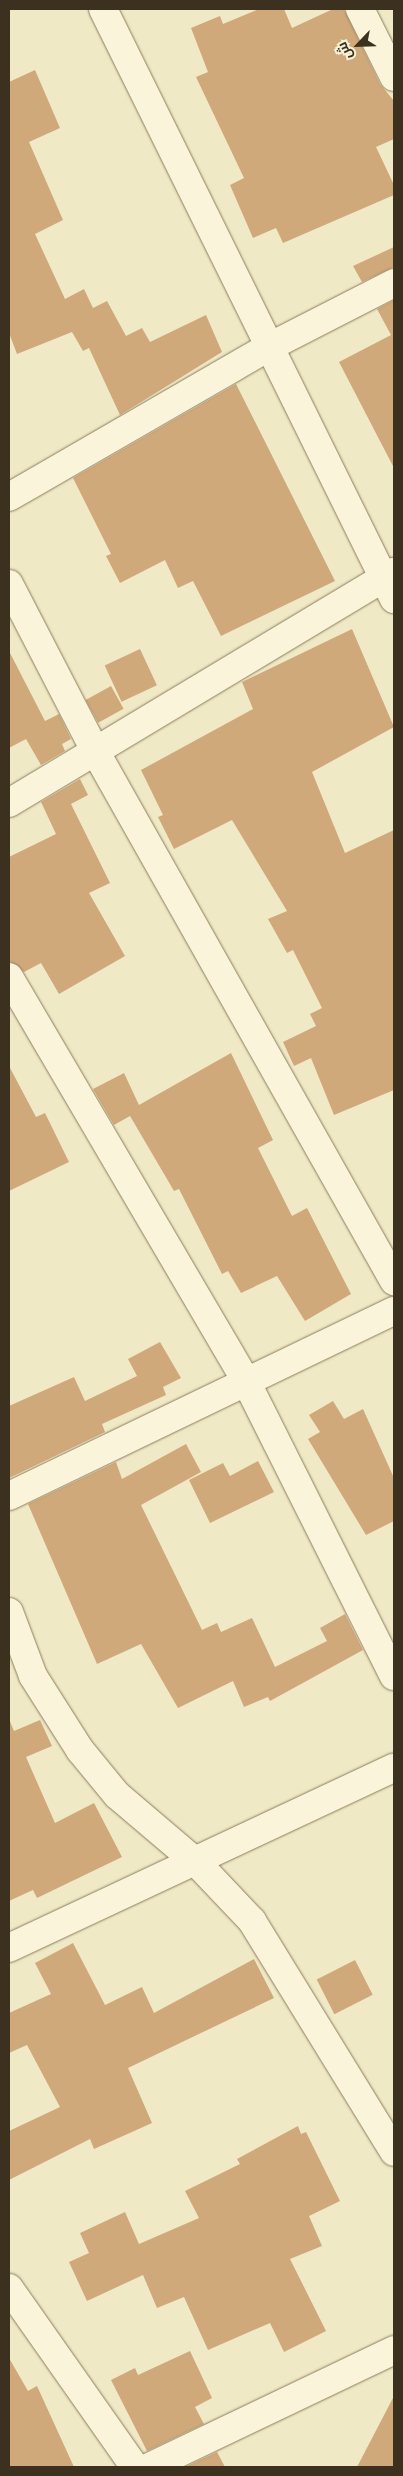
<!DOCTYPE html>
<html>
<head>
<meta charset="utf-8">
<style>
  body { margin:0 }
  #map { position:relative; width:403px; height:2476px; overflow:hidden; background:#f0e9c6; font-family:"Noto Serif",Cairo,serif }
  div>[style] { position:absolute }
  .building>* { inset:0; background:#d0a97a; transform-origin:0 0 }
  .roads { filter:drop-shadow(0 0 1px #8d7c5b) drop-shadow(0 0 1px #8d7c5b) }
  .minor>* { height:28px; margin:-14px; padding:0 14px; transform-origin:14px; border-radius:14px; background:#faf5da }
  span { translate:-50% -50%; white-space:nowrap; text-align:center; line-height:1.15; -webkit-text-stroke:4px #f7f2d6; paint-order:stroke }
  .frame { position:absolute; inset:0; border:10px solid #3c311f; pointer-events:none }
  .north { position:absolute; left:333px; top:20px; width:50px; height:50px; -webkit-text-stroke:4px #f7f2d6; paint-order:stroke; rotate:246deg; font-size:14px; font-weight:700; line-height:20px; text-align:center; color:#3c311f }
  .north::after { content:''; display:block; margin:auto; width:18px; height:22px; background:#3c311f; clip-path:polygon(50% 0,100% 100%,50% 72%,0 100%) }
</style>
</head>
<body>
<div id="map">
  <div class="building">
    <i style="clip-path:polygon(259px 9px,284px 9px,292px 28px,333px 9px,344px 9px,380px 84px,394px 101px,394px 139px,376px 147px,394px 185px,394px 195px,283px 243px,276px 228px,253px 238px,230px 185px,244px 178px,196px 77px,208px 72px,191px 28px,220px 16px,223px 24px)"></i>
    <i style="clip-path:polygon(35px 70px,60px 128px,29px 142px,63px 220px,35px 234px,65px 299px,84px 289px,93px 308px,107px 301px,126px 336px,142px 328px,150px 342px,206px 315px,222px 352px,120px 415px,89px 348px,83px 351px,72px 332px,17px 354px,9px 333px,9px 82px)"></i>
    <i style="clip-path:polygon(394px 247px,394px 267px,362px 282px,353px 266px)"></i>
    <i style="clip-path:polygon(394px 300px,394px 468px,339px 362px,391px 335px,377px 309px)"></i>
    <i style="clip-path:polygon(236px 384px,335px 581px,221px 636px,193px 581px,178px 588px,165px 560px,120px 583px,106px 556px,111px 554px,73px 478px)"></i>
    <i style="clip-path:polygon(352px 629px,394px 727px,312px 772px,345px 853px,394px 830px,394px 1090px,334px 1115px,311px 1058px,294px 1066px,283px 1042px,316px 1026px,310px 1014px,322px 1008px,293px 950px,287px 953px,268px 919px,287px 911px,232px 820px,174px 849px,158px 817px,163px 815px,141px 770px,253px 709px,242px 682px)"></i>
    <i style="left:140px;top:649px;width:40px;height:39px;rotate:65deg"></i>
    <i style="clip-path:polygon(9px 651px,45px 721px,59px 714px,71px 739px,62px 744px,65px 751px,41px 765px,26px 739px,9px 748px)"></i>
    <i style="left:111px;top:686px;width:26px;height:29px;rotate:61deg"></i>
    <i style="clip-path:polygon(80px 779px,88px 795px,71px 804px,110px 883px,89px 893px,125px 956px,59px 994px,41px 963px,24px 972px,9px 961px,9px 857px,56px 834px,41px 802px)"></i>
    <i style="clip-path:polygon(231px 1053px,273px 1140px,258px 1148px,292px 1216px,307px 1208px,351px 1294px,305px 1321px,277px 1276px,241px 1293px,228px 1271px,222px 1274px,179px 1189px,174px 1191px,130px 1116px,114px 1125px,93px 1089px,124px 1073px,139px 1105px)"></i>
    <i style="clip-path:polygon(9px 1066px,36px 1117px,45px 1113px,69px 1162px,9px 1191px)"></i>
    <i style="clip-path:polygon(160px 1342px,181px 1378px,163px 1387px,166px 1395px,102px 1424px,105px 1432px,9px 1478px,9px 1406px,74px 1377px,85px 1401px,137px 1376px,128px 1359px)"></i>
    <i style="clip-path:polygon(333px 1401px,344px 1419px,363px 1409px,394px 1478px,394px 1521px,366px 1535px,308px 1439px,320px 1432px,309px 1415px)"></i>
    <i style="clip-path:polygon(186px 1444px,201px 1472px,141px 1505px,202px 1630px,217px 1623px,221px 1632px,252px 1618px,275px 1667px,327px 1641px,320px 1628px,345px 1614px,363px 1650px,270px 1701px,268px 1697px,244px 1707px,233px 1681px,178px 1708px,141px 1644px,97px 1664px,28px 1504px,116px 1462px,122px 1479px)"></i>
    <i style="clip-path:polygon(258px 1461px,274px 1492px,210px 1523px,189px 1480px,223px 1463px,230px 1476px)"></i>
    <i style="clip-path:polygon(9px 1719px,14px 1731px,40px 1720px,52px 1746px,26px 1757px,55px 1823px,94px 1803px,122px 1857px,37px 1898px,33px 1890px,9px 1901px)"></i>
    <i style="clip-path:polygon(73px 1943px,105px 2005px,142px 1987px,154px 2013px,254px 1959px,274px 1998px,128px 2068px,152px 2123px,94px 2149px,90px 2139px,9px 2180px,9px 2131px,60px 2107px,27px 2045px,9px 2053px,9px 2013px,51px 1994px,35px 1963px)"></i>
    <i style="left:355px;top:1960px;width:39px;height:43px;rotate:63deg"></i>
    <i style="clip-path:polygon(298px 2126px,301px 2134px,306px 2132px,340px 2201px,309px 2216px,322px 2246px,290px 2259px,326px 2331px,284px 2352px,270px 2323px,208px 2350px,184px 2297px,157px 2308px,143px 2275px,87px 2301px,69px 2262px,89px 2253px,80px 2233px,125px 2212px,139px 2244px,199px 2218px,185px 2191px,240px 2164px,237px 2159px)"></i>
    <i style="clip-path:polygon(190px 2351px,212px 2398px,195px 2407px,204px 2424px,147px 2451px,111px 2380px,135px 2368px,138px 2375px)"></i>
    <i style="clip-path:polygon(9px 2358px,28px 2391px,37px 2386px,74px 2467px,9px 2467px)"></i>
    <i style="clip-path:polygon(394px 2396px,394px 2467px,357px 2467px)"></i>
    <i style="clip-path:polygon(217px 2452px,225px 2467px,185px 2467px)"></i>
  </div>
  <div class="roads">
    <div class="minor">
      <i style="left:103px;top:9px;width:658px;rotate:63.75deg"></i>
      <i style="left:360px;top:9px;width:76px;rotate:63.4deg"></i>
      <i style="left:9px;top:497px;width:302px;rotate:-30deg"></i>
      <i style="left:271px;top:346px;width:138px;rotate:-27.1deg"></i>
      <i style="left:9px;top:584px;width:186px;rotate:62.7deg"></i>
      <i style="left:94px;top:749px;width:611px;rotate:60.58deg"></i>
      <i style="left:9px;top:803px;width:449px;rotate:-31deg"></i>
      <i style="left:9px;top:977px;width:468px;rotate:59.6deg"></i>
      <i style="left:246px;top:1381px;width:330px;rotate:63.4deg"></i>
      <i style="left:9px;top:1496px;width:427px;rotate:-25.7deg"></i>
      <i style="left:9px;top:1612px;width:68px;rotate:69.4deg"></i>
      <i style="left:33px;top:1676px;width:88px;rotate:57.6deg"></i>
      <i style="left:80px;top:1750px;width:58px;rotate:50.6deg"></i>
      <i style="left:117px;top:1795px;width:106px;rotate:40.4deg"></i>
      <i style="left:198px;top:1864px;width:79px;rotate:46.5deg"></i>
      <i style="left:252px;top:1921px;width:271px;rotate:58.4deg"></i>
      <i style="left:9px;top:1948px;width:425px;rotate:-25.1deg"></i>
      <i style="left:9px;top:2288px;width:219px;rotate:54.9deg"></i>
      <i style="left:149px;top:2467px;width:272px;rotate:-25.5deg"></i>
    </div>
  </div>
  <div class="frame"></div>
  <div class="north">ش</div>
</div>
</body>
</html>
